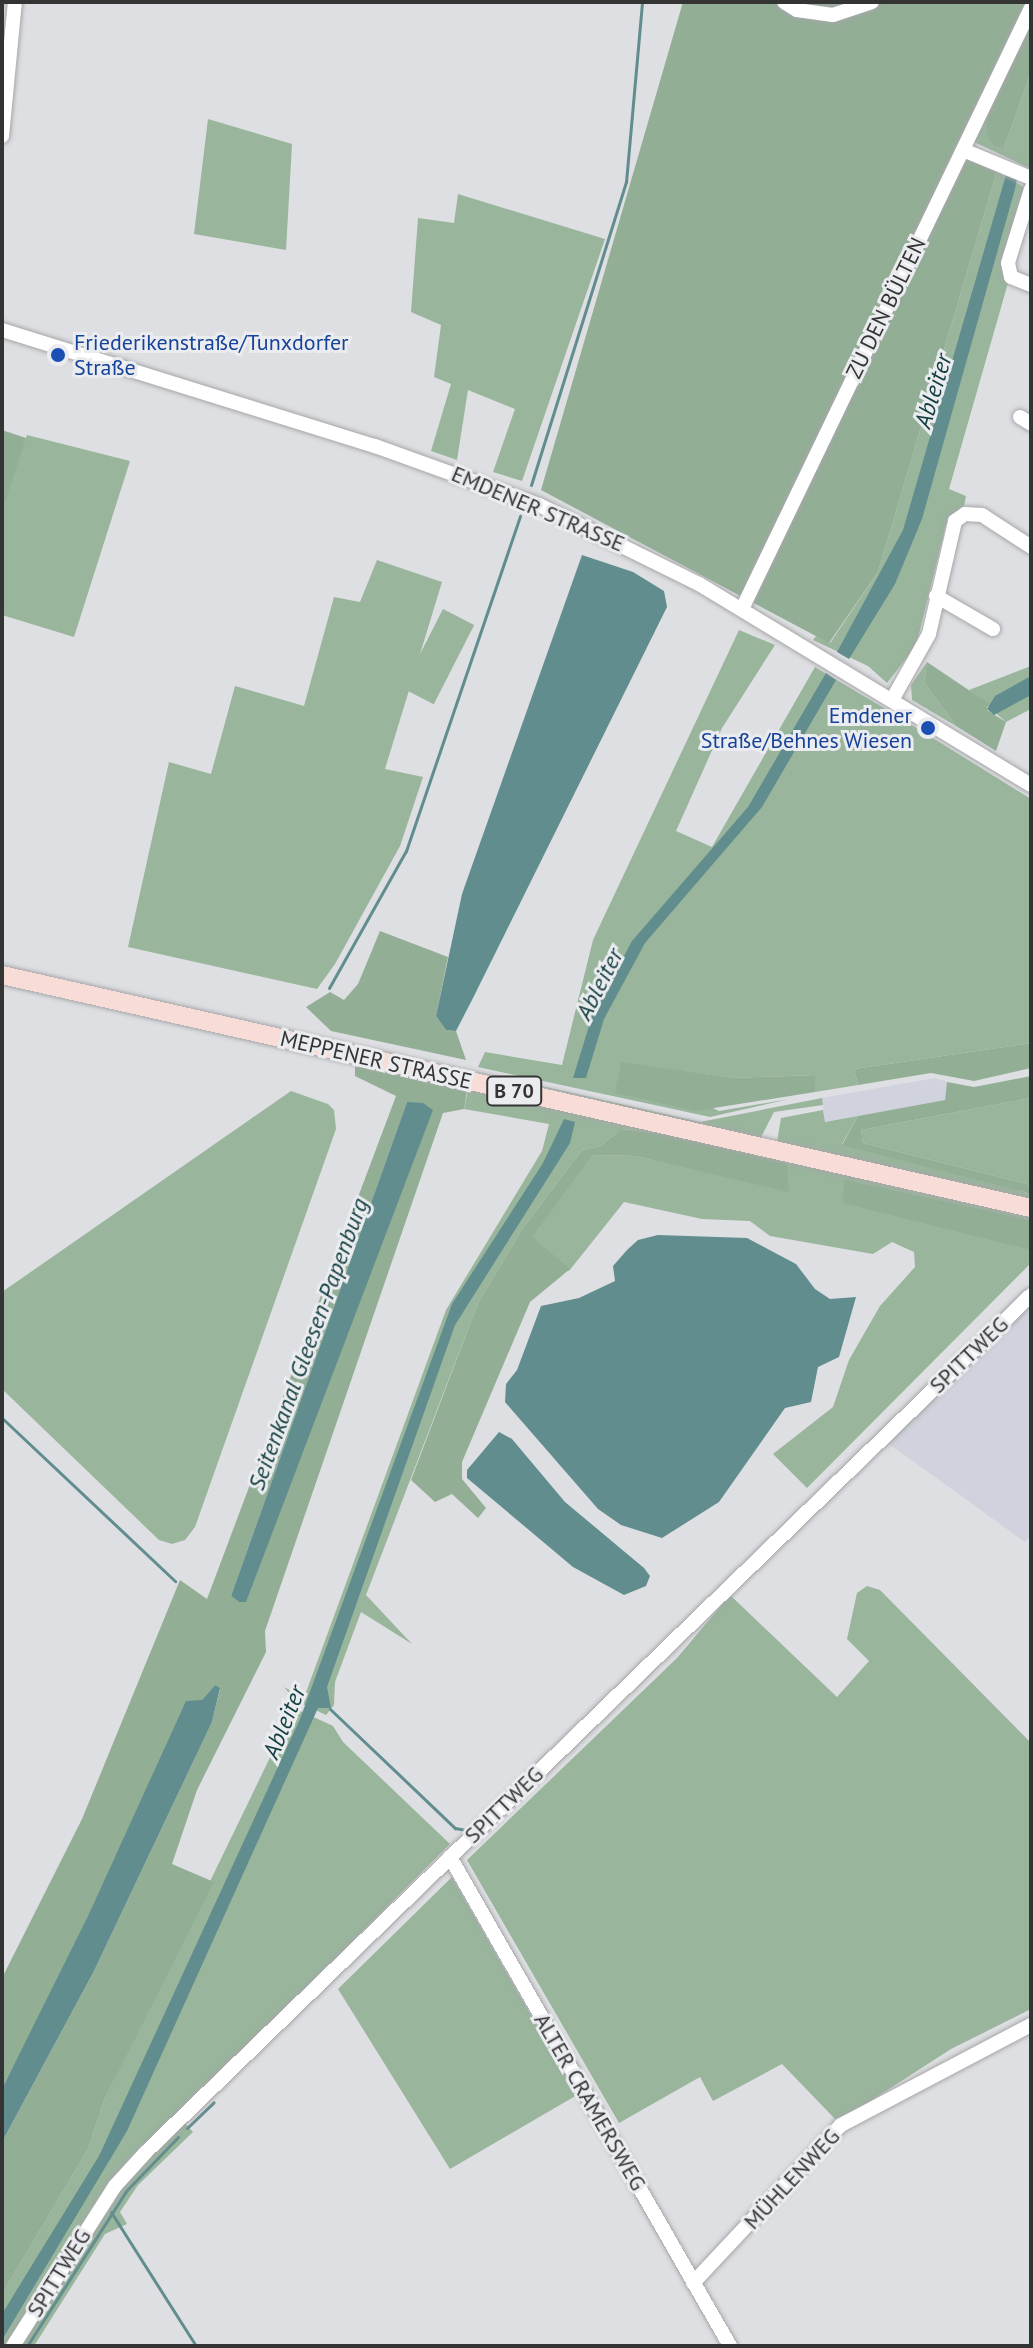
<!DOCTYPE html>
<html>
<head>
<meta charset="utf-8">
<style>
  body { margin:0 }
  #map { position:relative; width:1033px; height:2348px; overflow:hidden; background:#dedfe2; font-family:"PT Sans",sans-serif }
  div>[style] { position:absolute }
  .built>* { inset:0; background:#d0d3dd }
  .green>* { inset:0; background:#99b59c; transform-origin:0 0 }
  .forest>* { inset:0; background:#92ae95 }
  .water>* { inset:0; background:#628d8e }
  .stream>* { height:3px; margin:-1.5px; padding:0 1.5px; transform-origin:1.5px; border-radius:1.5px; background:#628d8e }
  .roads { filter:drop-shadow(0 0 2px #a7a7aa) drop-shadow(0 0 2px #a7a7aa) }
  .minor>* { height:14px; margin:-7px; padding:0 7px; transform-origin:7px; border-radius:7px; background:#fff }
  .major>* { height:18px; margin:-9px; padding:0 9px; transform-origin:9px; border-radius:9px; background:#f8dcd7 }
  .dots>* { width:22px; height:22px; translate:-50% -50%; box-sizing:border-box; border:4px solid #ebecef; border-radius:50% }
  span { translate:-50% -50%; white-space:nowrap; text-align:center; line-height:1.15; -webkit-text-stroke:6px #ebecef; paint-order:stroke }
  .shield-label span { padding:2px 6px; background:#ebecef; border:2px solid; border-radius:6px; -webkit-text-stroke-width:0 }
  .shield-label { font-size:20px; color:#343435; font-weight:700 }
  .street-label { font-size:22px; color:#343435 }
  .transit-label { font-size:22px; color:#164399 }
  .left { translate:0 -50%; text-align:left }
  .right { translate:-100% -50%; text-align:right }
  .water-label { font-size:24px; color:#143f40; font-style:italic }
  .frame { position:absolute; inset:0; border:4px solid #343435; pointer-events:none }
</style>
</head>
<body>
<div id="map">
  <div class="built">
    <i style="clip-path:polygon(935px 1078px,947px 1082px,945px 1100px,825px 1122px,822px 1098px)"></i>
    <i style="clip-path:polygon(1031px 1300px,1031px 1535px,1025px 1542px,889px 1444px)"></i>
  </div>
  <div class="green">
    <i style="clip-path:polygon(1031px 72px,1031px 169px,974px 142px,993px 96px,1004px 148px)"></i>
    <i style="clip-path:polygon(208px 119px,292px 144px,286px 250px,194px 234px)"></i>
    <i style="clip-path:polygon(997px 171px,1024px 187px,1001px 263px,1008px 283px,949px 489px,966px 496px,964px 506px,948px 517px,916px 646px,887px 683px,868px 666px,813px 640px,816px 636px,830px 643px,878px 572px)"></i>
    <i style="clip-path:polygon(458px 194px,605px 239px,522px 481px,493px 472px,515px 409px,468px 390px,457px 460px,431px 451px,451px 384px,434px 377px,441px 325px,411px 312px,418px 218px,454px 223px)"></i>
    <i style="clip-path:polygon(27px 435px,130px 461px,74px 637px,2px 615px,2px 501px)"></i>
    <i style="clip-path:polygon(377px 560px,442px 582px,385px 769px,423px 777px,400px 846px,335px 964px,317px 989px,128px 947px,169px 762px,211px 774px,235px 686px,304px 706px,334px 597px,360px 602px)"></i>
    <i style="left:443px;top:609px;width:35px;height:89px;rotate:27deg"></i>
    <i style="clip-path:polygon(739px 630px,775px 645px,722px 728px,676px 831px,712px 847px,815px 667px,899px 717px,1031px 799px,1031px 1043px,854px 1069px,858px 1085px,815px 1092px,814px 1075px,733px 1078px,621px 1063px,719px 1111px,789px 1099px,710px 1117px,478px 1067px,485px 1052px,562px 1065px,593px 940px)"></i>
    <i style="clip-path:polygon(927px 662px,924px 682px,956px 726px,912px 700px,911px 685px)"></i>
    <i style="clip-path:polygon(1031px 666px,1031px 709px,1006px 722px,969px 690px)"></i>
    <i style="clip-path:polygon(470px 1070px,700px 1122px,822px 1098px,823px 1105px,774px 1112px,760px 1139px)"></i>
    <i style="clip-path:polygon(469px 1085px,1031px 1214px,1031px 1220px,985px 1211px,958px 1228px,1020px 1244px,1031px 1250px,1031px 1263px,807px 1488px,773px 1454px,833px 1407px,849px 1360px,880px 1306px,915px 1267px,914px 1252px,892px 1242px,873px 1254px,770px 1236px,750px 1221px,702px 1219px,624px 1202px,569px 1271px,531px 1237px,593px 1155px,635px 1156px,789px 1191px,672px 1135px,621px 1129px,601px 1146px,582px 1150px,523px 1228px,478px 1303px,366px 1595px,412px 1644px,361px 1612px,335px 1682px,334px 1705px,326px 1715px,296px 1701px,284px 1687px,304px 1698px,446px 1310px,542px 1151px,549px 1124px,464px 1109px)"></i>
    <i style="clip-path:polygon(291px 1091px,328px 1104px,334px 1110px,336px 1129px,195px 1527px,185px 1540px,172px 1544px,159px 1540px,2px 1389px,2px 1292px)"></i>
    <i style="clip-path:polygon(1031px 1098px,1031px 1185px,863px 1143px,861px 1130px)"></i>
    <i style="clip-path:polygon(823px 1110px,825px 1122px,858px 1116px,842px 1144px,1031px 1194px,1031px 1199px,777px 1142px,781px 1118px)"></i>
    <i style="clip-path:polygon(867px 1586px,880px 1590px,1031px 1743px,1031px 2009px,951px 2049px,838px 2122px,782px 2064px,713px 2101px,700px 2077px,619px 2123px,467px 1860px,677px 1658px,730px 1595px,837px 1697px,869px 1661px,847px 1639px,857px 1593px)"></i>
    <i style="clip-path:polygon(294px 1708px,333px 1726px,343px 1742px,450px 1844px,128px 2165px,7px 2346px,2px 2346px,2px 2294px,88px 2149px,105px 2098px)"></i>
    <i style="clip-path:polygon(452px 1877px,577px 2095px,450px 2169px,338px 1989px)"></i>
    <i style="clip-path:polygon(182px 2120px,193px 2132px,138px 2185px,120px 2212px,127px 2224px,105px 2234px,34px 2346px,17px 2346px,109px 2200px)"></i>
  </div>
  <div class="forest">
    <i style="clip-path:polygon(683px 2px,1031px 2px,956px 154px,997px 171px,878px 572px,829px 643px,541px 490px)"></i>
    <i style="clip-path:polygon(1031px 19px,1031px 72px,1004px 148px,995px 146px,988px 139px,986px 119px,993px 96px)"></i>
    <i style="clip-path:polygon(2px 430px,26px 438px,5px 502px,2px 501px)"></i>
    <i style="clip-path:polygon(927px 662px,988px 703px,987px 710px,1006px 722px,996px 751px,956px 726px,924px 682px)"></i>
    <i style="clip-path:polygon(380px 931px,448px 957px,436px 1016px,446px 1030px,456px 1031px,466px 1060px,331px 1031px,306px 1007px,330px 992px,344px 1000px,358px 984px)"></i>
    <i style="clip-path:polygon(1031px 1043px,1031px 1068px,974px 1081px,931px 1073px,858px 1085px,854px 1069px)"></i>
    <i style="clip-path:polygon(621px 1062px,733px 1078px,815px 1075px,815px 1092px,695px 1111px,615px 1093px)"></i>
    <i style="clip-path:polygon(evenodd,355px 1064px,467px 1091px,464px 1109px,443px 1113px,265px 1631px,266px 1652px,197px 1790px,172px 1864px,214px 1882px,105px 2098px,88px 2149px,2px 2294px,2px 2142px,94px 1971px,212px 1722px,220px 1689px,215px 1685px,202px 1700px,2px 2089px,2px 1978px,82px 1819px,180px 1580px,207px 1599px,396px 1096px,355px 1076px,355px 1064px,407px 1102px,432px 1111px,239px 1602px,231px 1596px,407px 1102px)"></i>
    <i style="clip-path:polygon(1031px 1076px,1031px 1098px,861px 1130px,863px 1143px,1031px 1185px,1031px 1194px,842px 1145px,858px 1116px,945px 1100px,947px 1082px,974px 1087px)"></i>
    <i style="clip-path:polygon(621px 1129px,672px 1135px,787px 1164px,789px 1192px,635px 1156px,593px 1155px,532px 1237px,570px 1269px,530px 1302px,462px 1462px,462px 1479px,486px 1508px,478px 1518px,452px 1494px,435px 1502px,411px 1480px,478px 1303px,523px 1228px,582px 1150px,601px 1146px)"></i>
    <i style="clip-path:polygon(844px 1180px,1031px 1220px,1031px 1250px,843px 1203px)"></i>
  </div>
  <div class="water">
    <i style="clip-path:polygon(1006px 175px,1017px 179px,1015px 189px,922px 519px,895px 584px,849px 659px,837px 652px,903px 530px)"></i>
    <i style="clip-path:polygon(582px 555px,633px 572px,664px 591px,667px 607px,472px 1000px,456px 1031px,446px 1030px,436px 1016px,462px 894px)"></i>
    <i style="clip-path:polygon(826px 673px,836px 680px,762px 807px,645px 943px,604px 1019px,586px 1078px,573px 1078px,592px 1016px,632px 941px,748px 807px)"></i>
    <i style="clip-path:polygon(1031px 676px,1031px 695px,994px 715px,987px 709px,995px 696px)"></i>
    <i style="clip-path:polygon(407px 1102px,423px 1103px,433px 1110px,246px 1602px,239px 1602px,231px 1596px)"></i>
    <i style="clip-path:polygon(564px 1119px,575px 1122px,570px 1143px,455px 1325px,327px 1687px,331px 1708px,318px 1708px,127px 2131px,2px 2340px,2px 2314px,99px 2156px,300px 1719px,452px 1304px,543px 1163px)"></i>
    <i style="clip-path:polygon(658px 1235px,747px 1238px,796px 1264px,815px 1289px,830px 1299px,856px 1297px,839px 1357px,818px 1367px,811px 1402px,785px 1408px,719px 1502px,662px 1538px,621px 1525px,598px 1509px,505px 1402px,506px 1384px,517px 1370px,541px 1306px,579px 1298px,615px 1281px,613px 1266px,627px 1250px,638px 1240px)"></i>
    <i style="clip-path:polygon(499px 1432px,512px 1439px,565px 1502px,644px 1568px,650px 1576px,646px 1586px,624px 1595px,573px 1567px,467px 1478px,467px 1470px)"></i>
    <i style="clip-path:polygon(215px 1685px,220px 1688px,212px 1722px,94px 1971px,2px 2142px,2px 2089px,89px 1914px,186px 1701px,202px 1700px)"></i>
  </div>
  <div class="stream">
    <i style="left:531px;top:485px;width:318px;rotate:-72.6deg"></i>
    <i style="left:626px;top:182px;width:181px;rotate:-84.9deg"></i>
    <i style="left:329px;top:988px;width:157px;rotate:-60.7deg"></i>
    <i style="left:406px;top:851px;width:354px;rotate:-71.2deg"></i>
    <i style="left:2px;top:1418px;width:238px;rotate:43.3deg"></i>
    <i style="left:330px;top:1709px;width:173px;rotate:43.6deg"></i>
    <i style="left:455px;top:1828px;width:11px;rotate:10deg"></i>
    <i style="left:187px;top:2128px;width:37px;rotate:-44deg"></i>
    <i style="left:111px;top:2212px;width:159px;rotate:57.6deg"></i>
    <i style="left:27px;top:2346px;width:184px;rotate:-57.4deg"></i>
    <i style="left:126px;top:2191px;width:75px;rotate:-46.1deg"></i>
  </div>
  <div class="roads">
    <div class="minor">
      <i style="left:784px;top:2px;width:15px;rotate:32deg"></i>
      <i style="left:797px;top:10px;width:36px;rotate:8deg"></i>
      <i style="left:833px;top:15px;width:41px;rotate:-18.4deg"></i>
      <i style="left:2px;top:136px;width:135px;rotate:-84.5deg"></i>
      <i style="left:963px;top:150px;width:74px;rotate:22.4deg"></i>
      <i style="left:1031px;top:189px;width:77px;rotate:107.3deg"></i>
      <i style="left:1008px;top:263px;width:14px;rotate:78deg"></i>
      <i style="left:1011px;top:277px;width:22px;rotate:22deg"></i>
      <i style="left:2px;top:330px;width:391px;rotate:17.3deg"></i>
      <i style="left:375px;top:446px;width:174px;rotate:19.8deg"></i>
      <i style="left:539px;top:505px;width:178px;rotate:26.3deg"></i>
      <i style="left:699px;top:584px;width:388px;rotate:31.2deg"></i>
      <i style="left:1020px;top:417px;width:13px;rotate:32deg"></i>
      <i style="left:936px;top:596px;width:66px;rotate:30.1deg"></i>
      <i style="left:742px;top:609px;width:667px;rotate:-64.32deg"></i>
      <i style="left:892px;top:700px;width:76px;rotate:-60.7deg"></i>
      <i style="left:929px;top:634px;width:116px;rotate:-77deg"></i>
      <i style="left:955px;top:521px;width:12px;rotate:-35deg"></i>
      <i style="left:965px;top:514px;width:17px;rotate:3deg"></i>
      <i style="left:982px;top:515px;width:59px;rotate:33.1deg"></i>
      <i style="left:450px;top:1857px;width:563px;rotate:60.2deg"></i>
      <i style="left:693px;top:2283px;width:216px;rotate:-46.9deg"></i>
      <i style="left:841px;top:2125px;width:215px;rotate:-27.8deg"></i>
      <i style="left:13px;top:2346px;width:190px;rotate:-57.5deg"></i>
      <i style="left:115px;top:2186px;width:47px;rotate:-47.6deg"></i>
      <i style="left:147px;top:2151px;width:1231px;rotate:-44.08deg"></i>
    </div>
    <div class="major">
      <i style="left:2px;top:975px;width:1055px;rotate:12.76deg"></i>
    </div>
  </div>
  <div class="dots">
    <i style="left:58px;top:355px;background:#1a4fb4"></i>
    <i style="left:928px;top:728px;background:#1a4fb4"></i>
  </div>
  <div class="shield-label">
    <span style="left:514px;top:1091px">B 70</span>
  </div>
  <div class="street-label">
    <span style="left:886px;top:308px;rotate:-64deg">ZU DEN BÜLTEN</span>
    <span style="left:538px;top:509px;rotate:23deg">EMDENER STRASSE</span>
    <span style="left:376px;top:1060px;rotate:13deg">MEPPENER STRASSE</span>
    <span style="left:969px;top:1355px;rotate:-44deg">SPITTWEG</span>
    <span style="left:504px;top:1805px;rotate:-44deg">SPITTWEG</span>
    <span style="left:590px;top:2102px;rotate:60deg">ALTER CRAMERSWEG</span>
    <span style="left:792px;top:2179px;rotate:-47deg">MÜHLENWEG</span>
    <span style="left:59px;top:2273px;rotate:-58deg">SPITTWEG</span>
  </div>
  <div class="transit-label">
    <span class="left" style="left:74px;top:355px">Friederikenstraße/Tunxdorfer<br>Straße</span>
    <span class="right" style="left:912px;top:728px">Emdener<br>Straße/Behnes Wiesen</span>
  </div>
  <div class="water-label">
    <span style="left:933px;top:391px;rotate:-73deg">Ableiter</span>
    <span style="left:599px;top:984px;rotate:-63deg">Ableiter</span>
    <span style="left:308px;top:1344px;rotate:-70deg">Seitenkanal Gleesen-Papenburg</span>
    <span style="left:284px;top:1722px;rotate:-68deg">Ableiter</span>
  </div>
  <div class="frame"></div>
</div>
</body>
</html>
